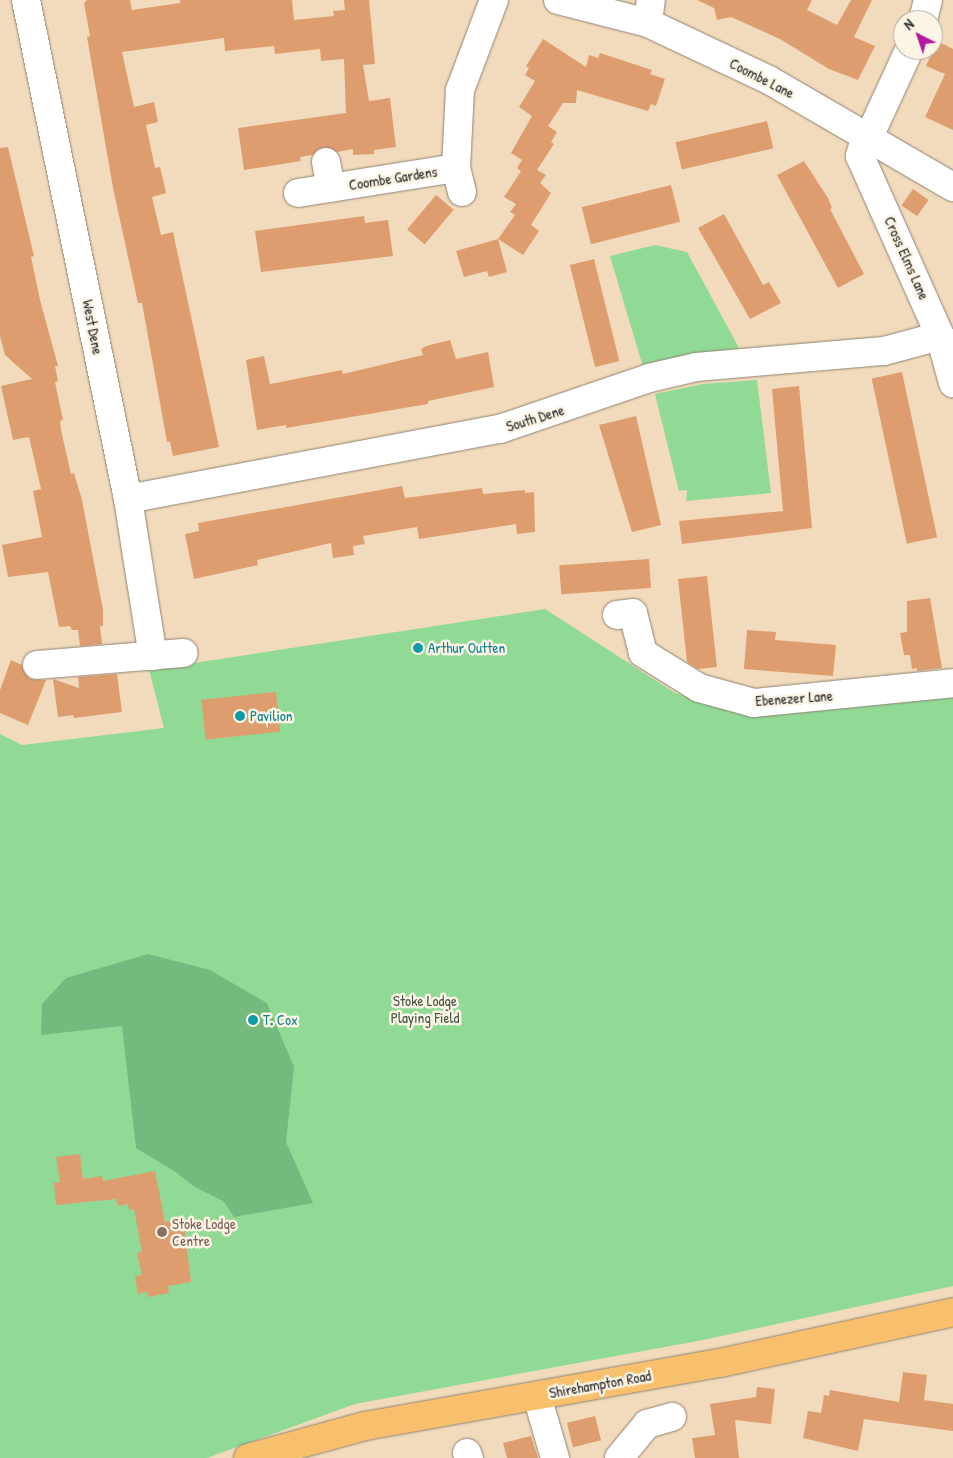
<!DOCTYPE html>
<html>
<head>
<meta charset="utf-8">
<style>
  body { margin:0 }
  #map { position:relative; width:953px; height:1458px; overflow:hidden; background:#f2dbbc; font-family:"Patrick Hand",sans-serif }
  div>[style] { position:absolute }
  .green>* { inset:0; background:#91da95 }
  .forest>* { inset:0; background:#74ba7e }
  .building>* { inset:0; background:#dd9d6f; transform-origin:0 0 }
  .roads { filter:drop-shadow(0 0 1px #8e8374) drop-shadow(0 0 1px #8e8374) }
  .minor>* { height:28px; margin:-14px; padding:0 14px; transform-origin:14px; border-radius:14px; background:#fff }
  .major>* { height:28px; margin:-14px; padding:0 14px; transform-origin:14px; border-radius:14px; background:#f8bf6c }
  .dots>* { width:14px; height:14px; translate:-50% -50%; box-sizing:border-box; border:2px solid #fcf5e5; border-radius:50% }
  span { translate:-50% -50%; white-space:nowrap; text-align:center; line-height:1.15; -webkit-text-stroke:5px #fcf5e5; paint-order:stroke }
  .street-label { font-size:15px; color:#2b2b2b }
  .culture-label { font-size:15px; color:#0d838f }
  .left { translate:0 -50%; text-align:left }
  .park-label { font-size:15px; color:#445746 }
  .education-label { font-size:15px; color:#785e54 }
  .north { position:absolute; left:893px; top:10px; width:50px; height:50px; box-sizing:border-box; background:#fcf5e5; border:1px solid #a8a49b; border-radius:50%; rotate:319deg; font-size:14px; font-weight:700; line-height:20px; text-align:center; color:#2b2b2b }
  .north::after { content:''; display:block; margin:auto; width:18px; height:22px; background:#b5179e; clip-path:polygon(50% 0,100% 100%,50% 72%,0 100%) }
</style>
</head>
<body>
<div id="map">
  <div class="green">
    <i style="clip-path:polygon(655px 245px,687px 252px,739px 348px,643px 367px,610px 256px)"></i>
    <i style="clip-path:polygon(757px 380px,771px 493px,686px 501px,687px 490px,679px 491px,655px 394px,703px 384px)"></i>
    <i style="clip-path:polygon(545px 609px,675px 693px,738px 713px,953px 693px,953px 1286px,703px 1340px,355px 1404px,207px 1458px,0 1458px,0 734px,22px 745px,164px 728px,149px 670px)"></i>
  </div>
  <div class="forest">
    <i style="clip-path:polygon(148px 954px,210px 970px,267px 1003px,294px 1067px,286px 1142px,313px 1203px,234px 1217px,223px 1201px,195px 1187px,174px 1171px,136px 1148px,122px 1026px,41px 1035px,42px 1004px,66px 978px)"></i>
  </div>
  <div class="building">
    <i style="clip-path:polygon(87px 0,130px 0,132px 10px,180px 3px,180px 0,292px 0,294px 20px,334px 16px,333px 11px,345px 10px,344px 0,369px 0,375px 64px,363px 65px,369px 101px,390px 98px,396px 147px,374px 150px,374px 154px,353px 155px,353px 149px,337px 152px,324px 147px,312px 155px,300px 157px,301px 161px,244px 170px,238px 128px,346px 113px,344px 59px,321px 61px,320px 49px,275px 54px,274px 46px,225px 51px,224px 38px,122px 52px,134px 107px,154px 102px,158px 122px,146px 125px,155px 168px,160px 167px,166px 193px,152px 197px,161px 235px,173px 232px,219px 447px,173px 456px,170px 442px,167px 442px,142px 303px,138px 303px,113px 188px,87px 37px,90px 36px,84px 3px)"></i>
    <i style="clip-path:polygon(697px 0,812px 0,807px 10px,837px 25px,851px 0,872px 0,854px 37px,875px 46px,858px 80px,829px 69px,780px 39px,731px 17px,717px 20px,714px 8px)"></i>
    <i style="clip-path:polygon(543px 39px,586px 67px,589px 55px,598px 58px,600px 53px,652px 70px,650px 74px,665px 79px,656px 106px,651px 104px,648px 111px,577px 90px,576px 103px,563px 103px,548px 126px,557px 132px,551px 142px,554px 144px,537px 170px,546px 175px,540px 183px,551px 193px,531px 225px,539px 231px,523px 255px,498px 239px,515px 215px,510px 212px,516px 204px,504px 197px,521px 171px,517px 168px,522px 160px,511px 153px,532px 116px,519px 107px,535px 81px,525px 75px,529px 68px,526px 66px)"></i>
    <i style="clip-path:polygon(937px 41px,953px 49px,953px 130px,925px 117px,945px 74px,926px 66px)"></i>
    <i style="left:767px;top:121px;width:28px;height:94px;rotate:77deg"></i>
    <i style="clip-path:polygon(8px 147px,34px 256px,31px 257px,40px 300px,58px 366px,55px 366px,58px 381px,55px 382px,63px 420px,60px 421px,61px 430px,71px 474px,74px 473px,82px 500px,103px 610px,103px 626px,100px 626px,102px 644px,80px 646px,78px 630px,72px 630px,70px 626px,59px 627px,48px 572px,8px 577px,2px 545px,42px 537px,33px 491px,41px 489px,29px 437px,13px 440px,1px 386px,32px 379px,5px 355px,0 336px,0 148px)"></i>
    <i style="clip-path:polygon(804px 161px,828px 198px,832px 208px,830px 209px,864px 274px,838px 288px,777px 175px)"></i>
    <i style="left:671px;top:185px;width:38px;height:92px;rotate:76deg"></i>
    <i style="left:913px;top:189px;width:19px;height:20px;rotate:35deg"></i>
    <i style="left:436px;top:195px;width:23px;height:45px;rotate:40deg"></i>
    <i style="clip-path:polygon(724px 214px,763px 285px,769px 282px,781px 303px,750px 319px,698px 228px)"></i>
    <i style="clip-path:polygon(364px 216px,365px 223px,388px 220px,393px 256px,261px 272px,255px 231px)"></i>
    <i style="clip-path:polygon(498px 239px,507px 272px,489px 277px,487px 271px,464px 277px,456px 251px)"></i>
    <i style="left:594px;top:259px;width:105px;height:25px;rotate:76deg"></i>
    <i style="clip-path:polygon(450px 340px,456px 359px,488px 352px,494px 387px,428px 401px,428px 404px,286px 428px,286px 425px,257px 430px,246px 360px,264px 356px,270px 384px,342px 370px,343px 374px,423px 355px,421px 349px,426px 346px)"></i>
    <i style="left:902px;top:372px;width:169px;height:31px;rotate:78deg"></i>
    <i style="clip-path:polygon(799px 386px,812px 528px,682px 544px,679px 521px,783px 511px,772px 389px)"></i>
    <i style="clip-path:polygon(636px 416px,661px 525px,632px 532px,599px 425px)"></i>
    <i style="clip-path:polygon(402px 486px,405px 498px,482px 488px,483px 494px,525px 490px,525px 493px,534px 492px,535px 532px,517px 534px,516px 524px,419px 539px,417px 527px,363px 536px,365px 544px,353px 546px,354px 555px,333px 558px,331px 543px,257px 560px,258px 565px,194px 579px,185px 534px,199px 531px,198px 523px)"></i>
    <i style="left:649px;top:559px;width:29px;height:90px;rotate:86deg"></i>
    <i style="clip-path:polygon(707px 576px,717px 667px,698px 669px,687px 662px,678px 579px)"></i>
    <i style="clip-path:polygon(930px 598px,942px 668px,917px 671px,917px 668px,912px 669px,910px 655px,904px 655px,900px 633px,907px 632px,907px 601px)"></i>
    <i style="clip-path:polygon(747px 630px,776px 632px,775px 640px,836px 645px,833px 676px,744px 669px)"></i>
    <i style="clip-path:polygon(11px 660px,22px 665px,30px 679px,46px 680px,28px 725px,0 713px,0 690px)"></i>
    <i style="clip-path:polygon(117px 674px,122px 712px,74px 718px,73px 715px,58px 717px,53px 679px,79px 688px,78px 677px)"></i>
    <i style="left:276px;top:692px;width:40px;height:75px;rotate:84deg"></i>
    <i style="clip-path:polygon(80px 1154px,83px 1179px,102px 1176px,103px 1181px,155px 1171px,165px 1222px,183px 1218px,191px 1282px,168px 1286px,169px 1293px,148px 1297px,147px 1292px,138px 1294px,135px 1276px,142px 1275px,137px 1253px,142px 1252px,134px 1209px,129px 1210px,128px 1204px,118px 1206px,116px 1199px,56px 1205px,54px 1183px,60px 1182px,56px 1157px)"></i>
    <i style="clip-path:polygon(903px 1372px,927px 1375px,924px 1400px,953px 1404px,953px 1431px,864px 1419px,858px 1451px,803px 1438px,808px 1411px,821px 1413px,824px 1395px,829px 1396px,830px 1390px,899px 1402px)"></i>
    <i style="clip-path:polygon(757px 1387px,775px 1389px,771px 1424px,735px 1420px,739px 1458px,695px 1458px,692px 1438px,715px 1435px,710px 1404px,756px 1397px)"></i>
    <i style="left:595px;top:1416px;width:25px;height:29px;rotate:76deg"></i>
    <i style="clip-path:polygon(531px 1436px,538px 1458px,507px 1458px,503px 1443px)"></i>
  </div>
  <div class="roads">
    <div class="minor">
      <i style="left:26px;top:0;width:509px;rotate:78.45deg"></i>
      <i style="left:128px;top:499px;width:159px;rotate:81deg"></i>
      <i style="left:558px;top:0;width:93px;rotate:14.3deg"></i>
      <i style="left:648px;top:23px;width:134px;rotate:25.2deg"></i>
      <i style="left:769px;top:80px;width:213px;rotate:30.2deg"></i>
      <i style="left:923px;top:20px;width:21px;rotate:-76deg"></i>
      <i style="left:648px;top:23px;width:23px;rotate:-83deg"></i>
      <i style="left:866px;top:136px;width:21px;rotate:107deg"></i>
      <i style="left:860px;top:156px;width:197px;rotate:66deg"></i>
      <i style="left:940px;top:336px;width:49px;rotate:74.5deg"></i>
      <i style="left:869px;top:137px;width:96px;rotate:-65.3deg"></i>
      <i style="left:326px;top:162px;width:26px;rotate:79deg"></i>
      <i style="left:462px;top:192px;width:25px;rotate:-104deg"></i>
      <i style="left:456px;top:168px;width:78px;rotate:-87.1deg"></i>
      <i style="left:460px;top:90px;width:96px;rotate:-69.3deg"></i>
      <i style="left:298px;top:193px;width:160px;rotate:-9deg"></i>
      <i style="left:128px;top:499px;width:379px;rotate:-10.7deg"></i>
      <i style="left:500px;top:429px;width:157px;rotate:-18.9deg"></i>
      <i style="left:649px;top:378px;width:48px;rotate:-13.2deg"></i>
      <i style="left:696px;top:367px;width:189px;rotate:-4.9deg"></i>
      <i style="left:884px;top:351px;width:58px;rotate:-15deg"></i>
      <i style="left:617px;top:615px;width:16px;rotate:-7deg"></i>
      <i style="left:633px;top:613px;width:41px;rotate:76deg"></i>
      <i style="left:643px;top:653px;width:66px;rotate:32deg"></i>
      <i style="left:699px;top:688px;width:57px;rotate:15.3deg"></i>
      <i style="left:754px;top:703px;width:200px;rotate:-5.7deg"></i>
      <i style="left:37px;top:665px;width:147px;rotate:-4.7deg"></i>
      <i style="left:537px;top:1396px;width:65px;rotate:73.8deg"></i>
      <i style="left:467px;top:1453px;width:5px;rotate:68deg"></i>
      <i style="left:619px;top:1458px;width:44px;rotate:-50.5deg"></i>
      <i style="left:647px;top:1424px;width:26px;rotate:-16deg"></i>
    </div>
    <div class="major">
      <i style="left:248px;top:1458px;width:121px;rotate:-15.3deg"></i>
      <i style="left:365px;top:1426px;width:361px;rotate:-10.1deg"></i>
      <i style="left:720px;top:1363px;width:239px;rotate:-12.3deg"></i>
    </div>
  </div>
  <div class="dots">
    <i style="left:418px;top:648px;background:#0f9aa8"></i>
    <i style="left:240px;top:716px;background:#0f9aa8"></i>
    <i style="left:253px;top:1020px;background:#0f9aa8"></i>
    <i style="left:162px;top:1232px;background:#8d6e63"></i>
  </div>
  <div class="street-label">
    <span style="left:762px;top:78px;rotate:27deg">Coombe Lane</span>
    <span style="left:393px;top:178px;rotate:-9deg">Coombe Gardens</span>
    <span style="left:907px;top:258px;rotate:66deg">Cross Elms Lane</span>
    <span style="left:93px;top:327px;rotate:79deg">West Dene</span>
    <span style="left:535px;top:418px;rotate:-17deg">South Dene</span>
    <span style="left:794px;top:698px;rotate:-4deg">Ebenezer Lane</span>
    <span style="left:600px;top:1384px;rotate:-10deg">Shirehampton Road</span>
  </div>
  <div class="culture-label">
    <span class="left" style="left:428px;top:648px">Arthur Outten</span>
    <span class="left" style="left:250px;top:716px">Pavilion</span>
    <span class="left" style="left:263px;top:1020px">T. Cox</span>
  </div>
  <div class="park-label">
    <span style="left:425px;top:1009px">Stoke Lodge<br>Playing Field</span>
  </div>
  <div class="education-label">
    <span class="left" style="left:172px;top:1232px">Stoke Lodge<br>Centre</span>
  </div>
  <div class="north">N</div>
</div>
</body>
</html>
